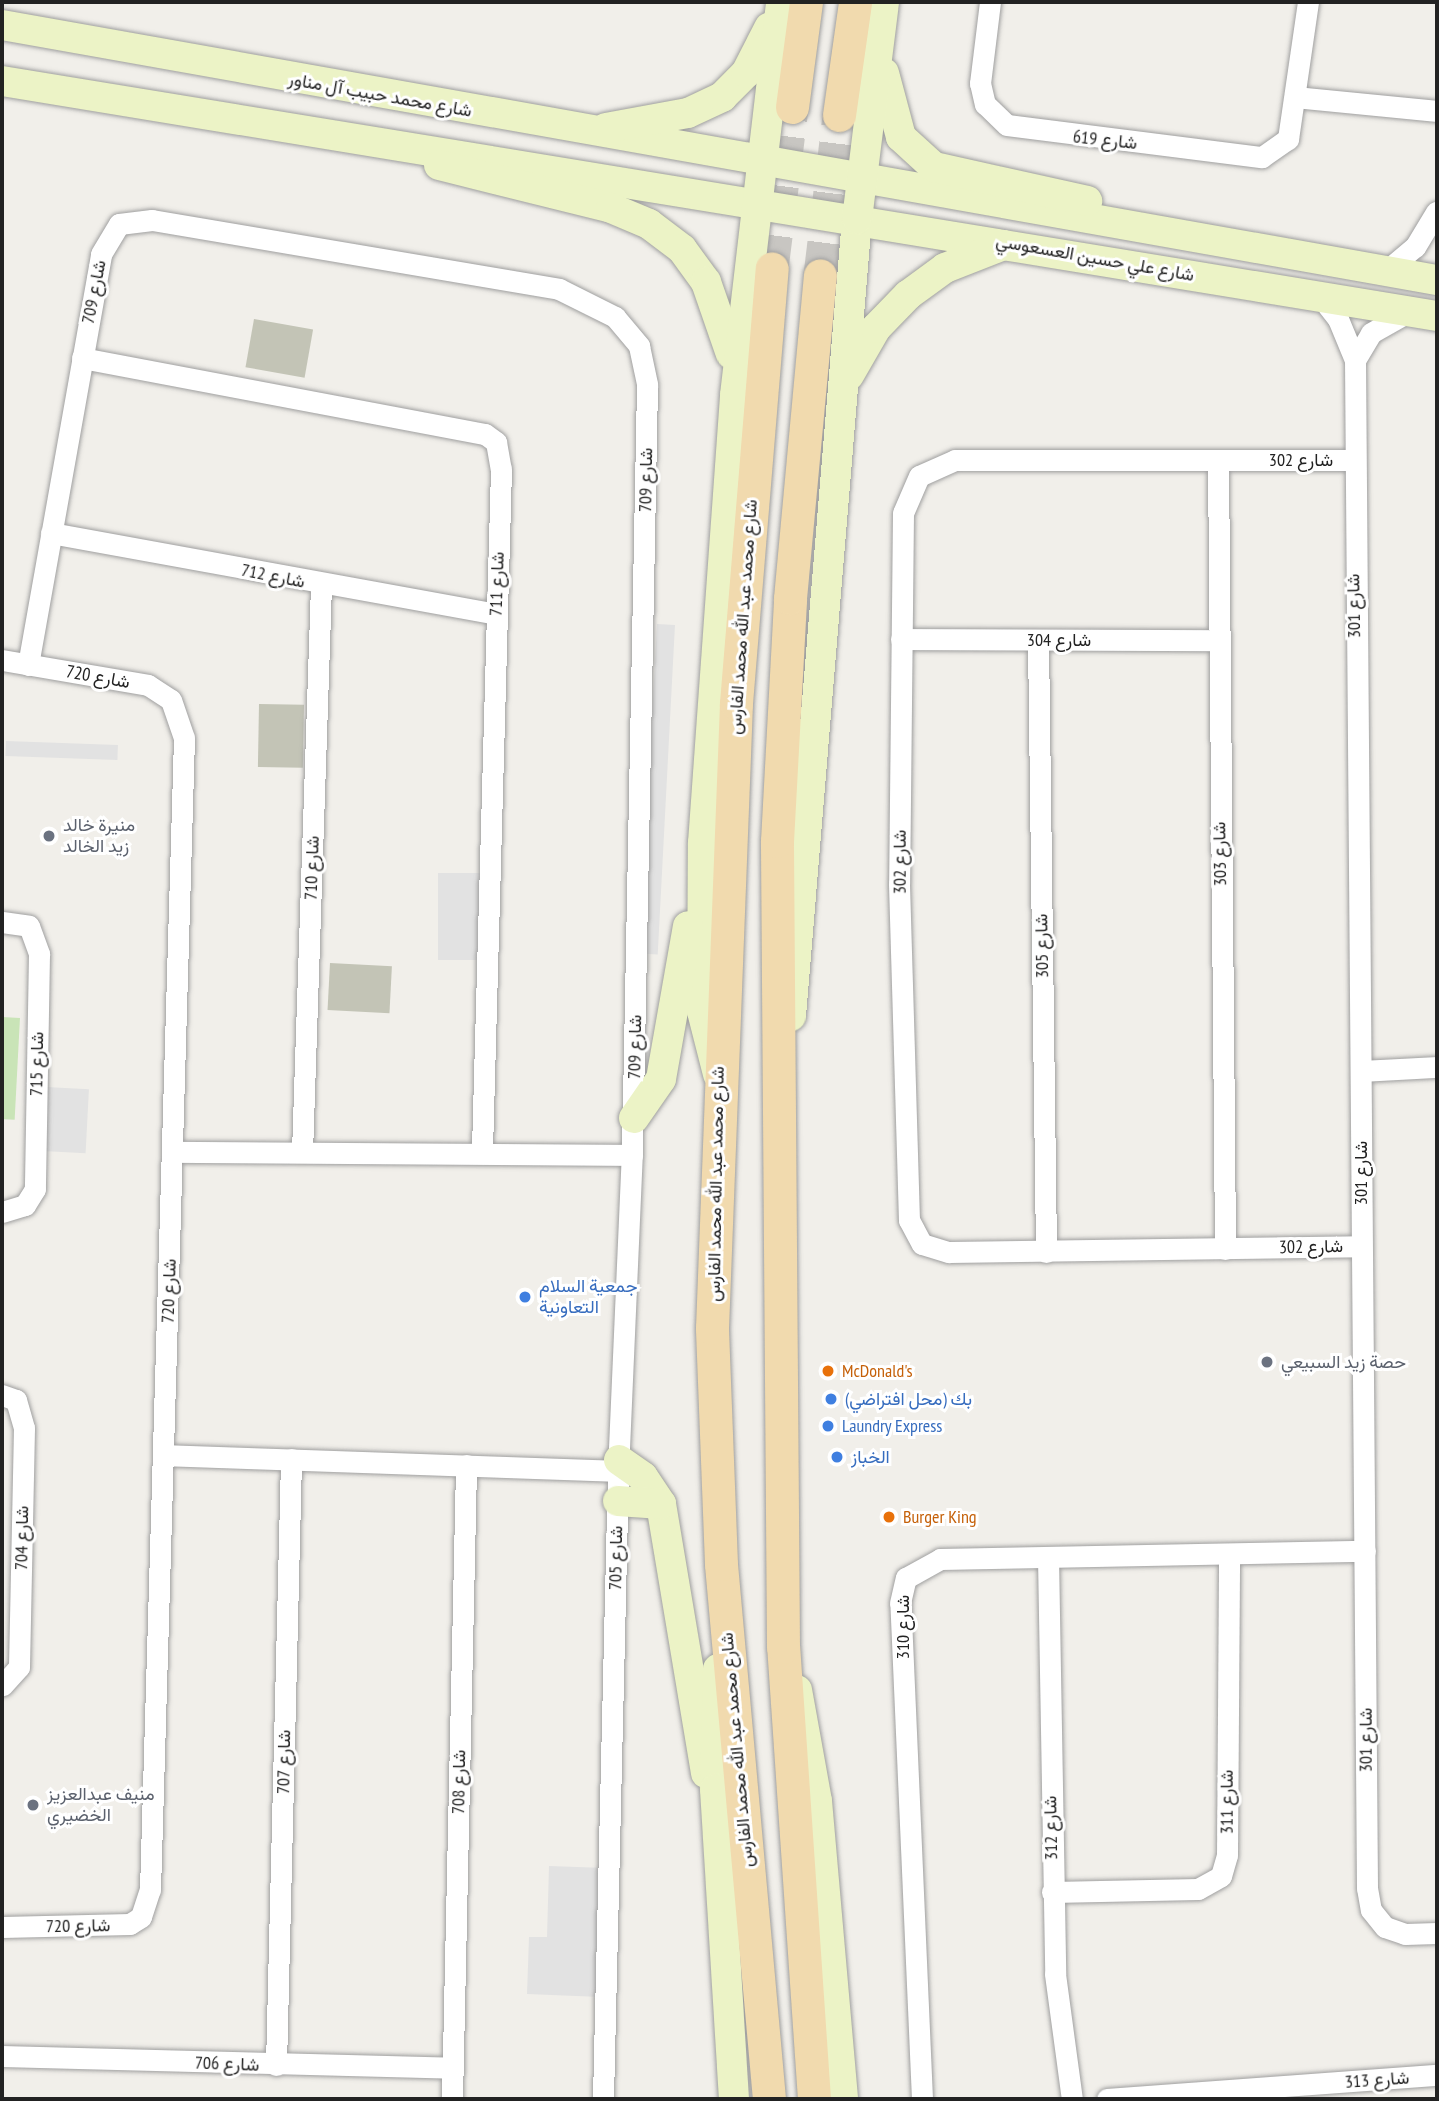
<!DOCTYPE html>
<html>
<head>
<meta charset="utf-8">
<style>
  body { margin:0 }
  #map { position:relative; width:1439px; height:2101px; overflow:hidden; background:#f1efea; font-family:"PT Sans Narrow",Vazirmatn,sans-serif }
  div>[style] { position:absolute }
  .construction>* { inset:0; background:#c3c4b6; transform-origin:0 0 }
  .grass>* { inset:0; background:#c9e4b7; transform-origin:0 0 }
  .parking>* { inset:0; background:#e2e2e2; transform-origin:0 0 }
  .primary-tunnel>* { height:33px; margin-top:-16.5px; transform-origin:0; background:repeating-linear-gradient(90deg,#c8c6c2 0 33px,transparent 0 50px) }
  .roads { filter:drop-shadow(0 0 2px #9f9f9f) drop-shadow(0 0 2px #9f9f9f) }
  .street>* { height:21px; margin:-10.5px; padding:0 10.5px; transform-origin:10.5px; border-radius:10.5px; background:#fff }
  .secondary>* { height:30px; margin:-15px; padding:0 15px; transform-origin:15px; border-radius:15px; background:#ecf3c6 }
  .primary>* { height:33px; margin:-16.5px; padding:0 16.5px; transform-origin:16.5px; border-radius:16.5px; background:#f1daae }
  .dots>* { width:19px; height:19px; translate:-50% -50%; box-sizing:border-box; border:4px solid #fff; border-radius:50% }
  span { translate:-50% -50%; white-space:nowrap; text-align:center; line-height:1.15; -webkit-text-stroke:6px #fff; paint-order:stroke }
  .street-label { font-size:18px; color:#222 }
  .worship-label { font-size:18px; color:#5b616d }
  .left { translate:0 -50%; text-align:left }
  .shop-label { font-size:18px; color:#366cbe }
  .food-label { font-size:18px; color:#c56008 }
  .frame { position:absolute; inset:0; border:4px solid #222; pointer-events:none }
</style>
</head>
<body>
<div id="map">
  <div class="construction">
    <i style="left:254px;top:319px;width:60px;height:49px;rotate:10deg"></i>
    <i style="left:259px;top:704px;width:45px;height:63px;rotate:1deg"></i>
    <i style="left:330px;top:963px;width:62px;height:47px;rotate:3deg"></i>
  </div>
  <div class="grass">
    <i style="left:2px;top:1017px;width:18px;height:102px;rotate:3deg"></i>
  </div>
  <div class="parking">
    <i style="left:657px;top:624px;width:18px;height:330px;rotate:3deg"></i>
    <i style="left:6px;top:741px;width:112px;height:15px;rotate:2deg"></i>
    <i style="left:438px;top:873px;width:42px;height:87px"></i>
    <i style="left:46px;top:1087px;width:43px;height:64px;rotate:3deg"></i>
    <i style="clip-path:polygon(549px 1866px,605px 1868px,601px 1997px,527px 1994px,529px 1937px,547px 1937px)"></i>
  </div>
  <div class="primary-tunnel">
    <i style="left:772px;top:268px;width:162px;rotate:-82.9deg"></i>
    <i style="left:820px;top:275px;width:161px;rotate:-83.2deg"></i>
  </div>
  <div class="roads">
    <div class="street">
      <i style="left:990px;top:2px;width:82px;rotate:97deg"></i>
      <i style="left:980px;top:83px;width:22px;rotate:77deg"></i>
      <i style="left:985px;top:104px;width:30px;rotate:44deg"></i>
      <i style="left:1007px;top:125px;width:257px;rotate:7.2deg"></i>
      <i style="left:1262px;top:157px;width:32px;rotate:-35deg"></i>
      <i style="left:1288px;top:139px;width:138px;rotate:-81.7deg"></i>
      <i style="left:1295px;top:97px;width:143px;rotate:5.6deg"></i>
      <i style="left:1386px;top:271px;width:38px;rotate:-40deg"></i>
      <i style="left:1415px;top:247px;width:41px;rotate:-59deg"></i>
      <i style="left:1320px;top:296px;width:29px;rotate:52deg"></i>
      <i style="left:1338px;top:319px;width:44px;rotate:67.5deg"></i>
      <i style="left:1355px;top:360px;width:1528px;rotate:89.55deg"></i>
      <i style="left:1367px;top:1888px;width:22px;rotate:80deg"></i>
      <i style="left:1371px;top:1910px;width:22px;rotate:51deg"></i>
      <i style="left:1385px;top:1927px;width:21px;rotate:19deg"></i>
      <i style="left:1405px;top:1934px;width:32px;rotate:-2deg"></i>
      <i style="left:82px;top:358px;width:410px;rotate:10.7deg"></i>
      <i style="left:485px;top:434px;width:14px;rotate:36deg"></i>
      <i style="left:496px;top:442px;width:27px;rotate:80deg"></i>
      <i style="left:501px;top:469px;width:682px;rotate:91.6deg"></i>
      <i style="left:1355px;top:360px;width:31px;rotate:-59deg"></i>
      <i style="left:1371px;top:333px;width:43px;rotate:-29.6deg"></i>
      <i style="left:1218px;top:460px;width:789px;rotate:89.49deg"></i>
      <i style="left:1351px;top:460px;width:396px;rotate:180deg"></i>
      <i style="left:955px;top:460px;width:39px;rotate:156deg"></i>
      <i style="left:919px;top:476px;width:40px;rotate:113.4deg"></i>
      <i style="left:903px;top:513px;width:371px;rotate:90.6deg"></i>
      <i style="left:899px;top:884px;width:336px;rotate:88.3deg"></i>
      <i style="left:909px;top:1220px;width:27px;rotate:62deg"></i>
      <i style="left:922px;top:1244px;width:28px;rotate:17deg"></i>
      <i style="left:949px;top:1252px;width:412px;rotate:-0.8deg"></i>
      <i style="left:51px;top:533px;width:451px;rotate:10.3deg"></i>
      <i style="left:901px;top:639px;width:317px;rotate:0.2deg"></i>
      <i style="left:1038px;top:640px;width:612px;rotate:89.25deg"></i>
      <i style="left:2px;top:660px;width:148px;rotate:9.7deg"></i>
      <i style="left:148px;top:685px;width:27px;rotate:33deg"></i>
      <i style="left:171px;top:700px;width:40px;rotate:71.1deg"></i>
      <i style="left:184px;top:738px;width:1152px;rotate:91.69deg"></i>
      <i style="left:150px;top:1889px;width:29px;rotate:108deg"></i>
      <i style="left:141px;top:1917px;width:13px;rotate:148deg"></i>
      <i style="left:130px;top:1924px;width:128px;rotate:178.7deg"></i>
      <i style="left:28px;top:665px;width:417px;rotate:-79.9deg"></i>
      <i style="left:101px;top:254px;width:35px;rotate:-59deg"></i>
      <i style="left:119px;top:224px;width:33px;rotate:-7deg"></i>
      <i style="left:152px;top:220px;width:413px;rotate:9.6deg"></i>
      <i style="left:559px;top:289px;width:63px;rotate:26.6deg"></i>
      <i style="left:615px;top:317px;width:38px;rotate:50deg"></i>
      <i style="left:639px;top:346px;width:40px;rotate:78deg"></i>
      <i style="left:647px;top:385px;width:770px;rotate:91.12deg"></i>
      <i style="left:632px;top:1155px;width:459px;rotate:-179.6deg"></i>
      <i style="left:2px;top:922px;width:27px;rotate:8deg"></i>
      <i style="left:29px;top:926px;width:30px;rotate:70deg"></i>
      <i style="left:39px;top:954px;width:235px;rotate:91deg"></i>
      <i style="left:35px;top:1189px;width:19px;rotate:122deg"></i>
      <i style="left:25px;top:1205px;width:24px;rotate:163deg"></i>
      <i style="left:1362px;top:1071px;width:75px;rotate:-3.1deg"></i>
      <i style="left:302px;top:1152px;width:567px;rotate:-88.08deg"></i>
      <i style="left:2px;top:1395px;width:15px;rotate:20deg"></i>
      <i style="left:16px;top:1400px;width:29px;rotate:74deg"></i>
      <i style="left:24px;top:1428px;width:239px;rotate:91.2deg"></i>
      <i style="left:19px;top:1667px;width:25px;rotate:132deg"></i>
      <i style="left:164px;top:1455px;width:454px;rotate:2deg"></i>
      <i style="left:618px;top:1471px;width:628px;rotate:91.37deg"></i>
      <i style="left:618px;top:1471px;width:316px;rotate:-87.5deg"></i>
      <i style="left:1048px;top:1557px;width:417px;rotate:89deg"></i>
      <i style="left:1055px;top:1974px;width:126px;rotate:82.3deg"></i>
      <i style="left:1052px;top:1892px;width:146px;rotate:-1.2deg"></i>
      <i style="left:1198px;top:1889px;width:26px;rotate:-29deg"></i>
      <i style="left:1221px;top:1876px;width:22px;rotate:-74deg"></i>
      <i style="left:1227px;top:1855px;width:301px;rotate:-89.6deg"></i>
      <i style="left:2px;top:2056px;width:451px;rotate:1.5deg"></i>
      <i style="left:276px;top:2065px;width:606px;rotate:-88.58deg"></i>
      <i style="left:452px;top:2099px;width:634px;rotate:-88.73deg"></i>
      <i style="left:922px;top:2099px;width:496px;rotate:-92.5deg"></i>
      <i style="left:900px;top:1603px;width:26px;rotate:-77deg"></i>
      <i style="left:906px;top:1578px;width:39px;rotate:-29deg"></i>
      <i style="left:940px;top:1559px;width:425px;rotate:-1.1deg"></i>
      <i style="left:1107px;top:2099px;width:331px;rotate:-4.2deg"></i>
    </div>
    <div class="secondary">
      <i style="left:2px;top:25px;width:1457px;rotate:10.08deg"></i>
      <i style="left:884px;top:73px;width:66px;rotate:75.1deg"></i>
      <i style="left:901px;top:137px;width:45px;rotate:42.3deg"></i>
      <i style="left:934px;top:167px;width:157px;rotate:12.5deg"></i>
      <i style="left:2px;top:81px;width:1454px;rotate:9.3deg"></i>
      <i style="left:606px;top:128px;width:83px;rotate:-10.4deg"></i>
      <i style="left:688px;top:113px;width:38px;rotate:-25deg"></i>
      <i style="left:722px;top:97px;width:34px;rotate:-45deg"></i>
      <i style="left:746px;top:73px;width:51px;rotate:-62.9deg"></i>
      <i style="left:439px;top:165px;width:177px;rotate:14deg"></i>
      <i style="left:611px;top:208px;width:41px;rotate:22.8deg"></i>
      <i style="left:649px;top:224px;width:41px;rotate:37.1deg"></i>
      <i style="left:682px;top:249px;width:41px;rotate:54deg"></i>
      <i style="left:706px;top:282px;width:76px;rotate:70.9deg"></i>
      <i style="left:849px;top:375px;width:54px;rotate:-60.1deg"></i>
      <i style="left:876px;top:328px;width:46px;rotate:-45.9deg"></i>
      <i style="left:908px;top:295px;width:46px;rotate:-36.1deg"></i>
      <i style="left:945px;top:268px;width:63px;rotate:-21.3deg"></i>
      <i style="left:791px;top:1016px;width:800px;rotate:-85.27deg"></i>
      <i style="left:857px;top:219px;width:219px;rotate:-82.9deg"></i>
      <i style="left:718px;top:1074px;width:65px;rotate:-104.3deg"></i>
      <i style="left:702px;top:1011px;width:168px;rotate:-89.7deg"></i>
      <i style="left:703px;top:843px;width:449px;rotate:-85.9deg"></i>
      <i style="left:735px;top:395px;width:396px;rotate:-83.3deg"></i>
      <i style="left:634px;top:1118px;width:47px;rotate:-55.3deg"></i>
      <i style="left:661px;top:1079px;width:155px;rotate:-80deg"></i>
      <i style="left:619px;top:1460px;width:29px;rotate:35deg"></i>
      <i style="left:643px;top:1477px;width:32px;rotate:56deg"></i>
      <i style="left:661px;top:1504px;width:273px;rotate:80.5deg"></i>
      <i style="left:618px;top:1501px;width:43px;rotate:4deg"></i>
      <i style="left:718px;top:1669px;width:120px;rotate:91.4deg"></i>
      <i style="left:715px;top:1789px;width:311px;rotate:86.5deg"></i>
      <i style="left:797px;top:1690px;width:113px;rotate:79.8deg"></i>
      <i style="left:817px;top:1801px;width:299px;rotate:85deg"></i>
    </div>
    <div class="primary">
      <i style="left:792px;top:107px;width:106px;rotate:-82.4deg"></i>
      <i style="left:839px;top:115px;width:114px;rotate:-81.9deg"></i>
      <i style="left:769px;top:2099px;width:537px;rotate:-95.13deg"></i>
      <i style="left:721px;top:1564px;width:236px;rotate:-92.2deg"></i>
      <i style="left:712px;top:1328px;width:625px;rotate:-87.8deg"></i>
      <i style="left:736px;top:703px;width:436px;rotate:-85.3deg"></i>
      <i style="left:814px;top:2099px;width:453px;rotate:-93.9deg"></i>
      <i style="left:783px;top:1647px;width:806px;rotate:-90.43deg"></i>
      <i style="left:777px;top:841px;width:243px;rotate:-86.9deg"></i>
      <i style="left:790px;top:598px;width:324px;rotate:-84.7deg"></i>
    </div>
  </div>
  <div class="dots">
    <i style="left:49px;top:836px;background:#6b7280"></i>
    <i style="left:525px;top:1297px;background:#3f7fe0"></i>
    <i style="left:1267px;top:1362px;background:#6b7280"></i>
    <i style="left:828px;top:1371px;background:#e8710a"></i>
    <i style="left:831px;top:1399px;background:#3f7fe0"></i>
    <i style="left:828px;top:1426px;background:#3f7fe0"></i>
    <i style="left:837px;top:1457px;background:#3f7fe0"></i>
    <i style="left:889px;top:1517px;background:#e8710a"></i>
    <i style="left:33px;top:1805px;background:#6b7280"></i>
  </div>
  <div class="street-label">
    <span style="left:380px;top:95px;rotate:10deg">شارع محمد حبيب آل مناور</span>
    <span style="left:1105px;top:140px;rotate:6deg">شارع 619</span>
    <span style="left:1095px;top:258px;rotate:10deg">شارع علي حسين العسعوسي</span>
    <span style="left:94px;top:292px;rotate:-79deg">شارع 709</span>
    <span style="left:1301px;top:460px">شارع 302</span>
    <span style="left:646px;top:480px;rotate:-89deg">شارع 709</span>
    <span style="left:273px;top:576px;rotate:11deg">شارع 712</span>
    <span style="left:497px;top:584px;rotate:-88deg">شارع 711</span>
    <span style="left:1354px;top:606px;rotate:-91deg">شارع 301</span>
    <span style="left:743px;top:617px;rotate:-86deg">شارع محمد عبد الله محمد الفارس</span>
    <span style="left:1059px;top:640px">شارع 304</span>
    <span style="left:98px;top:677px;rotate:10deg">شارع 720</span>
    <span style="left:1220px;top:854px;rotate:-91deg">شارع 303</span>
    <span style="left:900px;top:862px;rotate:-90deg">شارع 302</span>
    <span style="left:312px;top:868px;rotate:-88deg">شارع 710</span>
    <span style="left:1042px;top:946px;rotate:-91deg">شارع 305</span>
    <span style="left:635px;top:1047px;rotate:-89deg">شارع 709</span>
    <span style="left:37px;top:1064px;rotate:-89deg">شارع 715</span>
    <span style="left:1361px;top:1173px;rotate:-90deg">شارع 301</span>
    <span style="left:716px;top:1184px;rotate:-89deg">شارع محمد عبد الله محمد الفارس</span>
    <span style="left:1311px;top:1247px;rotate:-1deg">شارع 302</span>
    <span style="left:169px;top:1291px;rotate:-88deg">شارع 720</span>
    <span style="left:22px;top:1538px;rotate:-89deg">شارع 704</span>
    <span style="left:616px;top:1558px;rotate:-89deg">شارع 705</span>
    <span style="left:903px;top:1627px;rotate:-90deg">شارع 310</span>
    <span style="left:1366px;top:1740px;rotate:-90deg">شارع 301</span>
    <span style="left:737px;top:1750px;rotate:-95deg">شارع محمد عبد الله محمد الفارس</span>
    <span style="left:284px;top:1762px;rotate:-89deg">شارع 707</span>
    <span style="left:459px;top:1782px;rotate:-89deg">شارع 708</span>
    <span style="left:1227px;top:1802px;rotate:-90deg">شارع 311</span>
    <span style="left:1051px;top:1828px;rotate:-91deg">شارع 312</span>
    <span style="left:78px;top:1926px;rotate:-1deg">شارع 720</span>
    <span style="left:227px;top:2064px;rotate:2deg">شارع 706</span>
    <span style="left:1377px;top:2080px;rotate:-4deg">شارع 313</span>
  </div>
  <div class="worship-label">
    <span class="left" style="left:63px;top:836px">منيرة خالد<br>زيد الخالد</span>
    <span class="left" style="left:1281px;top:1362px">حصة زيد السبيعي</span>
    <span class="left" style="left:47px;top:1805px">منيف عبدالعزيز<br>الخضيري</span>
  </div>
  <div class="shop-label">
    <span class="left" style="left:539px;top:1297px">جمعية السلام<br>التعاونية</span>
    <span class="left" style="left:845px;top:1399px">بك (محل افتراضي)</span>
    <span class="left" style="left:842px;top:1426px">Laundry Express</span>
    <span class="left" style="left:851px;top:1457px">الخباز</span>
  </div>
  <div class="food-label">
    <span class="left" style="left:842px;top:1371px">McDonald's</span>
    <span class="left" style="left:903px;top:1517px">Burger King</span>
  </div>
  <div class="frame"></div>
</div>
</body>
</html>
